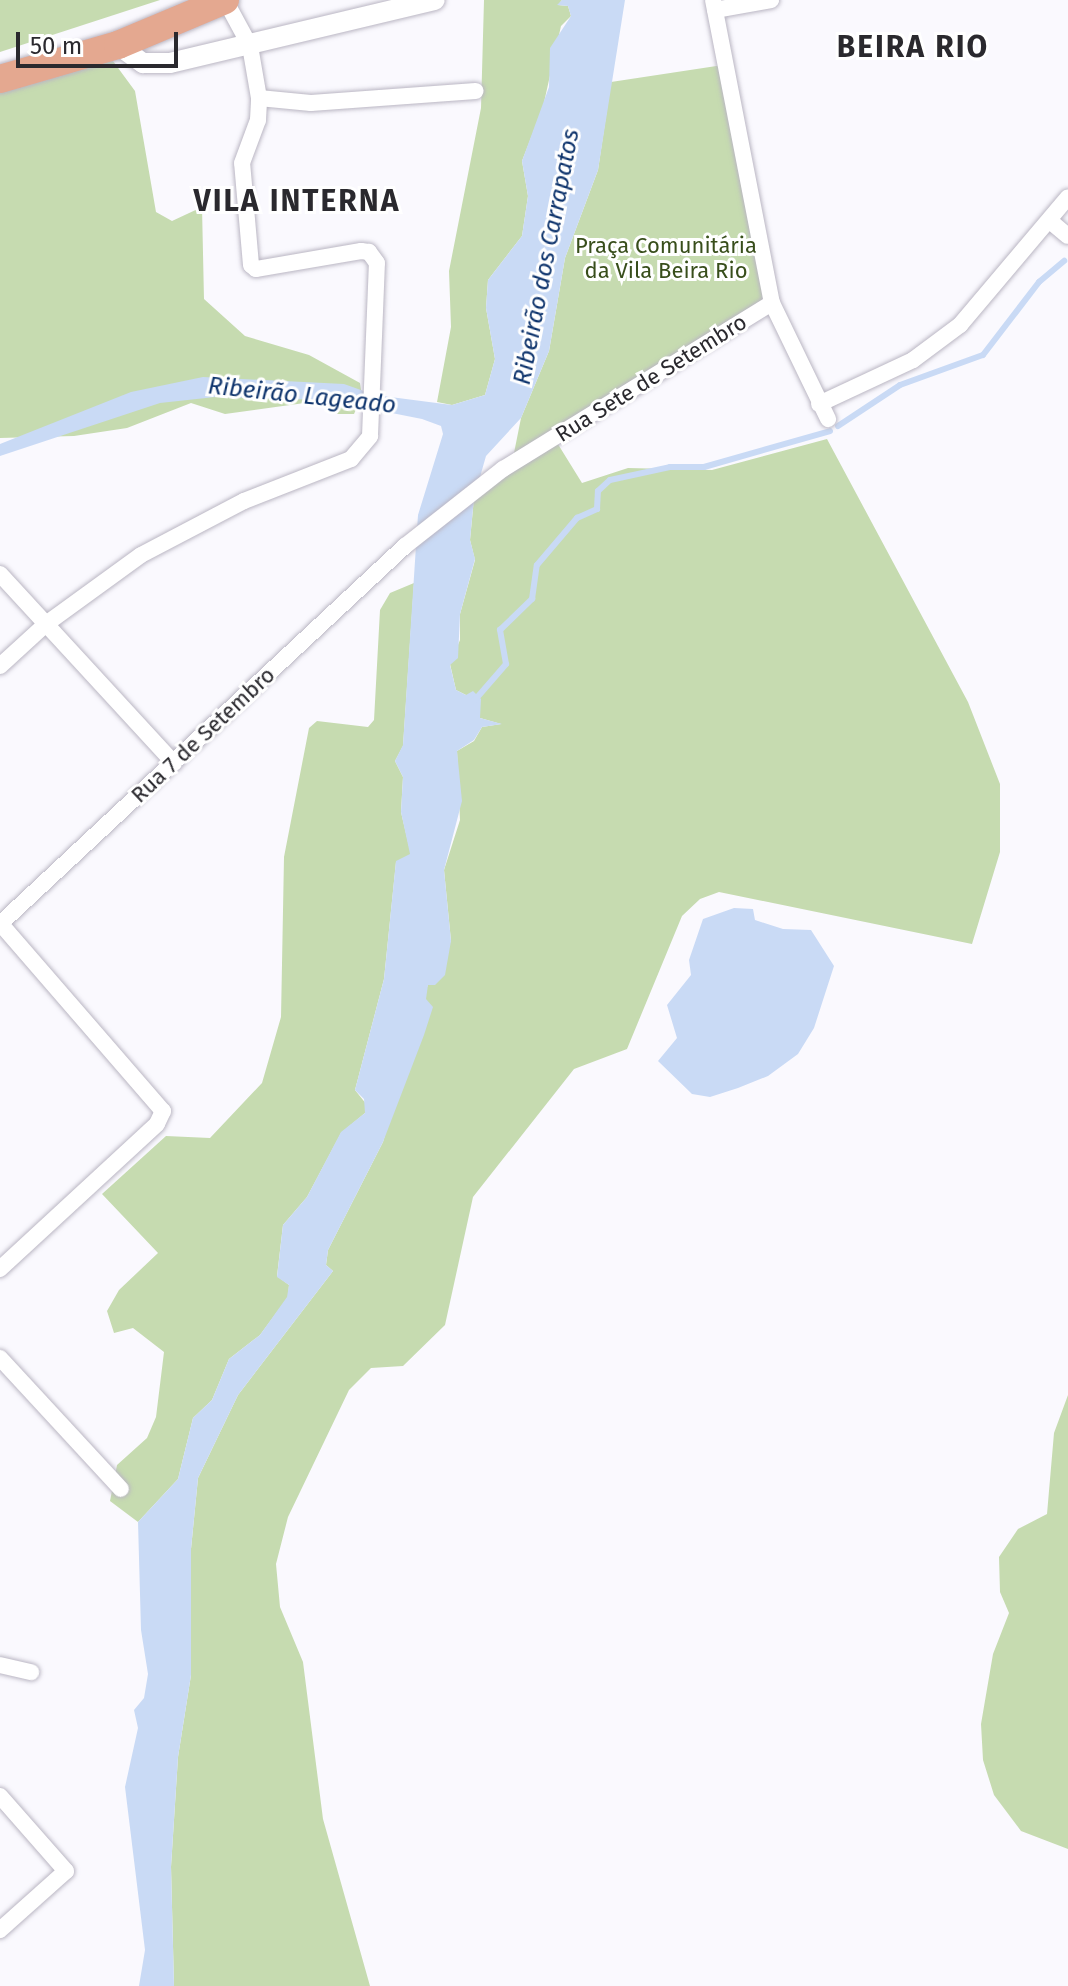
<!DOCTYPE html>
<html>
<head>
<meta charset="utf-8">
<style>
  body { margin:0 }
  #map { position:relative; width:1068px; height:1986px; overflow:hidden; background:#faf9fe; font-family:"Fira Sans",sans-serif }
  div>[style] { position:absolute }
  .green>* { inset:0; background:#c6dbb0 }
  .water>* { inset:0; background:#c9daf5 }
  .stream>* { height:6px; margin:-3px; padding:0 3px; transform-origin:3px; border-radius:3px; background:#c9daf5 }
  .roads { filter:drop-shadow(0 0 2px #bab6c3) drop-shadow(0 0 2px #bab6c3) }
  .minor>* { height:16px; margin:-8px; padding:0 8px; transform-origin:8px; border-radius:8px; background:#fff }
  .tertiary>* { height:20px; margin:-10px; padding:0 10px; transform-origin:10px; border-radius:10px; background:#fff }
  .trunk>* { height:28px; margin:-14px; padding:0 14px; transform-origin:14px; border-radius:14px; background:#e4a890 }
  span { translate:-50% -50%; white-space:nowrap; text-align:center; line-height:1.15; -webkit-text-stroke:6px #fff; paint-order:stroke }
  .park-label { font-size:22px; color:#384e1b }
  .street-label { font-size:22px; color:#2a292e }
  .water-label { font-size:24px; color:#0d336c; font-style:italic }
  .district-label { font-size:30px; color:#2a292e; font-weight:700; letter-spacing:2px }
  .scale { position:absolute; left:16px; top:32px; width:162px; height:36px; box-sizing:border-box; border:4px solid #2a292e; border-top:0; padding-left:10px; font-size:24px; line-height:28px; white-space:nowrap; color:#2a292e; -webkit-text-stroke:6px #fff; paint-order:stroke }
</style>
</head>
<body>
<div id="map">
  <div class="green">
    <i style="clip-path:polygon(0 0,160px 0,0 52px)"></i>
    <i style="clip-path:polygon(484px 0,562px 0,558px 5px,568px 6px,571px 16px,561px 26px,543px 107px,522px 161px,528px 196px,522px 236px,488px 280px,486px 308px,495px 359px,485px 395px,452px 405px,437px 402px,451px 327px,449px 271px,481px 108px)"></i>
    <i style="clip-path:polygon(110px 57px,135px 91px,156px 212px,172px 221px,202px 207px,204px 299px,245px 336px,309px 355px,360px 383px,362px 396px,354px 414px,338px 414px,319px 401px,225px 414px,191px 403px,127px 428px,74px 436px,0 438px,0 90px)"></i>
    <i style="clip-path:polygon(723px 65px,769px 303px,513px 458px,521px 418px,549px 351px,565px 258px,598px 170px,611px 82px)"></i>
    <i style="clip-path:polygon(827px 439px,968px 702px,1000px 784px,1000px 852px,972px 944px,719px 892px,700px 899px,682px 916px,627px 1049px,574px 1069px,473px 1197px,445px 1325px,403px 1366px,371px 1368px,349px 1390px,288px 1517px,276px 1564px,280px 1607px,303px 1662px,323px 1819px,370px 1986px,174px 1986px,171px 1867px,178px 1757px,191px 1675px,191px 1549px,198px 1478px,238px 1395px,333px 1271px,326px 1265px,328px 1250px,383px 1142px,428px 984px,451px 941px,444px 870px,460px 820px,457px 751px,474px 741px,482px 727px,501px 724px,480px 718px,466px 695px,456px 690px,450px 664px,460px 640px,460px 614px,475px 560px,470px 540px,474px 498px,556px 441px,582px 483px,628px 468px,712px 470px)"></i>
    <i style="clip-path:polygon(414px 583px,403px 746px,395px 761px,403px 777px,401px 812px,411px 855px,396px 862px,384px 979px,355px 1090px,367px 1105px,365px 1113px,341px 1133px,307px 1197px,283px 1225px,277px 1276px,289px 1285px,288px 1297px,260px 1335px,229px 1359px,212px 1400px,193px 1418px,178px 1479px,138px 1522px,110px 1501px,117px 1465px,147px 1438px,156px 1417px,164px 1352px,133px 1328px,114px 1333px,107px 1311px,119px 1290px,158px 1253px,102px 1194px,166px 1136px,210px 1138px,262px 1083px,281px 1017px,284px 857px,309px 728px,317px 721px,368px 727px,374px 720px,380px 610px,390px 593px)"></i>
    <i style="clip-path:polygon(1068px 1395px,1068px 1849px,1021px 1831px,994px 1795px,983px 1760px,981px 1724px,993px 1654px,1009px 1613px,1000px 1592px,999px 1557px,1018px 1529px,1047px 1514px,1054px 1433px)"></i>
  </div>
  <div class="water">
    <i style="clip-path:polygon(562px 0,625px 0,598px 170px,565px 258px,549px 351px,521px 418px,486px 456px,474px 498px,470px 540px,475px 559px,460px 614px,458px 658px,450px 665px,456px 690px,466px 695px,473px 691px,481px 699px,480px 718px,502px 724px,482px 727px,474px 740px,457px 751px,462px 801px,444px 870px,451px 941px,445px 975px,435px 985px,428px 985px,426px 999px,433px 1007px,424px 1035px,383px 1142px,328px 1250px,326px 1265px,333px 1271px,238px 1395px,198px 1478px,191px 1549px,191px 1675px,178px 1757px,171px 1867px,174px 1986px,139px 1986px,145px 1950px,125px 1787px,138px 1728px,134px 1710px,144px 1698px,148px 1674px,141px 1630px,138px 1522px,178px 1479px,193px 1418px,212px 1400px,229px 1359px,260px 1335px,287px 1297px,289px 1285px,277px 1277px,283px 1225px,307px 1197px,341px 1132px,365px 1113px,364px 1099px,355px 1090px,384px 979px,396px 861px,410px 854px,401px 812px,403px 777px,395px 761px,403px 745px,418px 515px,443px 434px,441px 426px,422px 419px,326px 400px,215px 397px,160px 403px,0 456px,0 444px,131px 392px,203px 377px,344px 384px,375px 395px,452px 405px,485px 395px,495px 359px,486px 308px,488px 280px,522px 236px,528px 196px,522px 161px,549px 87px,550px 48px,571px 16px,568px 6px,557px 5px)"></i>
    <i style="clip-path:polygon(734px 908px,753px 909px,755px 920px,783px 929px,811px 930px,834px 966px,814px 1028px,798px 1054px,768px 1076px,738px 1088px,710px 1097px,692px 1094px,658px 1061px,677px 1038px,667px 1005px,691px 975px,689px 960px,703px 919px)"></i>
  </div>
  <div class="stream">
    <i style="left:838px;top:426px;width:74px;rotate:-33.5deg"></i>
    <i style="left:900px;top:385px;width:88px;rotate:-19.9deg"></i>
    <i style="left:983px;top:355px;width:92px;rotate:-52.5deg"></i>
    <i style="left:1039px;top:282px;width:33px;rotate:-40deg"></i>
    <i style="left:474px;top:701px;width:49px;rotate:-49.1deg"></i>
    <i style="left:506px;top:664px;width:35px;rotate:-100deg"></i>
    <i style="left:500px;top:630px;width:45px;rotate:-44.1deg"></i>
    <i style="left:532px;top:599px;width:34px;rotate:-82deg"></i>
    <i style="left:537px;top:565px;width:62px;rotate:-49.6deg"></i>
    <i style="left:577px;top:518px;width:22px;rotate:-24deg"></i>
    <i style="left:597px;top:509px;width:18px;rotate:-87deg"></i>
    <i style="left:598px;top:491px;width:16px;rotate:-43deg"></i>
    <i style="left:610px;top:480px;width:61px;rotate:-12.2deg"></i>
    <i style="left:670px;top:467px;width:34px"></i>
    <i style="left:704px;top:467px;width:131px;rotate:-15.9deg"></i>
  </div>
  <div class="roads">
    <div class="minor">
      <i style="left:713px;top:0;width:309px;rotate:79deg"></i>
      <i style="left:772px;top:303px;width:129px;rotate:64.2deg"></i>
      <i style="left:715px;top:10px;width:57px;rotate:-10.1deg"></i>
      <i style="left:259px;top:98px;width:52px;rotate:5.5deg"></i>
      <i style="left:311px;top:103px;width:165px;rotate:-4.2deg"></i>
      <i style="left:1050px;top:221px;width:23px;rotate:40deg"></i>
      <i style="left:819px;top:404px;width:104px;rotate:-25.1deg"></i>
      <i style="left:913px;top:360px;width:59px;rotate:-36.7deg"></i>
      <i style="left:960px;top:325px;width:167px;rotate:-49.8deg"></i>
      <i style="left:0;top:574px;width:257px;rotate:47.4deg"></i>
      <i style="left:0;top:666px;width:62px;rotate:-42.4deg"></i>
      <i style="left:46px;top:624px;width:117px;rotate:-36deg"></i>
      <i style="left:141px;top:555px;width:116px;rotate:-27.7deg"></i>
      <i style="left:244px;top:501px;width:115px;rotate:-21.4deg"></i>
      <i style="left:351px;top:459px;width:30px;rotate:-50deg"></i>
      <i style="left:370px;top:436px;width:173px;rotate:-87.7deg"></i>
      <i style="left:377px;top:263px;width:14px;rotate:-126deg"></i>
      <i style="left:369px;top:252px;width:8px;rotate:-173deg"></i>
      <i style="left:361px;top:251px;width:107px;rotate:170.3deg"></i>
      <i style="left:256px;top:269px;width:6px;rotate:-141deg"></i>
      <i style="left:251px;top:265px;width:102px;rotate:-95deg"></i>
      <i style="left:242px;top:163px;width:46px;rotate:-69.6deg"></i>
      <i style="left:258px;top:120px;width:22px;rotate:-87deg"></i>
      <i style="left:259px;top:98px;width:53px;rotate:-99.8deg"></i>
      <i style="left:250px;top:46px;width:52px;rotate:-118.5deg"></i>
      <i style="left:0;top:923px;width:249px;rotate:49.1deg"></i>
      <i style="left:163px;top:1111px;width:14px;rotate:115deg"></i>
      <i style="left:157px;top:1124px;width:214px;rotate:137.3deg"></i>
      <i style="left:0;top:924px;width:554px;rotate:-43.03deg"></i>
      <i style="left:405px;top:546px;width:125px;rotate:-38.2deg"></i>
      <i style="left:503px;top:469px;width:316px;rotate:-31.7deg"></i>
      <i style="left:0;top:1358px;width:178px;rotate:47.3deg"></i>
      <i style="left:0;top:1665px;width:32px;rotate:13deg"></i>
      <i style="left:0;top:1796px;width:100px;rotate:48.7deg"></i>
      <i style="left:66px;top:1871px;width:89px;rotate:138.2deg"></i>
    </div>
    <div class="tertiary">
      <i style="left:118px;top:45px;width:31px;rotate:36deg"></i>
      <i style="left:143px;top:63px;width:27px"></i>
      <i style="left:170px;top:63px;width:272px;rotate:-13.4deg"></i>
    </div>
    <div class="trunk">
      <i style="left:0;top:79px;width:123px;rotate:-16.1deg"></i>
      <i style="left:118px;top:45px;width:116px;rotate:-22.8deg"></i>
    </div>
  </div>
  <div class="park-label">
    <span style="left:666px;top:258px">Praça Comunitária<br>da Vila Beira Rio</span>
  </div>
  <div class="street-label">
    <span style="left:651px;top:378px;rotate:-32deg">Rua Sete de Setembro</span>
    <span style="left:203px;top:735px;rotate:-43deg">Rua 7 de Setembro</span>
  </div>
  <div class="water-label">
    <span style="left:547px;top:257px;rotate:-79deg">Ribeirão dos Carrapatos</span>
    <span style="left:302px;top:396px;rotate:6deg">Ribeirão Lageado</span>
  </div>
  <div class="district-label">
    <span style="left:913px;top:47px">BEIRA RIO</span>
    <span style="left:297px;top:201px">VILA INTERNA</span>
  </div>
  <div class="scale">50 m</div>
</div>
</body>
</html>
